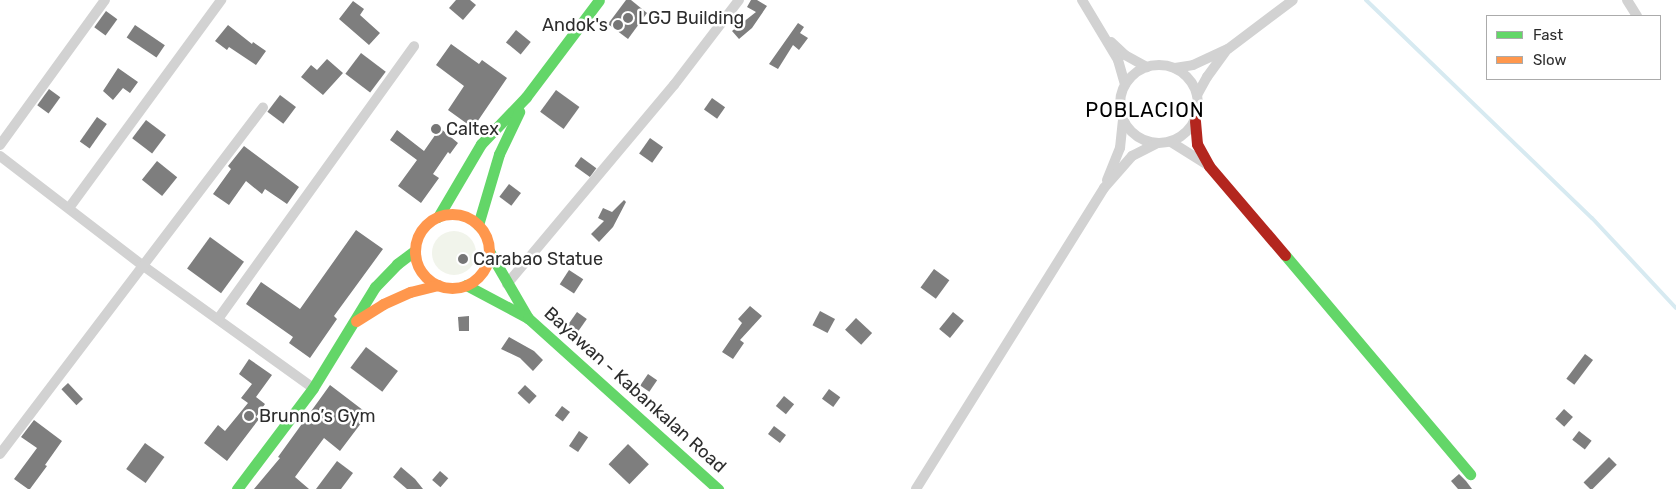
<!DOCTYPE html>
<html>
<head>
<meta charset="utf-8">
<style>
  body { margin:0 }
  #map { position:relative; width:1676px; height:489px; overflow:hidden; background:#fff; font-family:Rubik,sans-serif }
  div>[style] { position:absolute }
  .green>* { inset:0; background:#f1f4eb }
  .round { border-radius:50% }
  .stream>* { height:4px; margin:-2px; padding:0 2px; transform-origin:2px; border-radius:2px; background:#d7eaf1 }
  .building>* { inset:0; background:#7e7e7e; transform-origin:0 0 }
  .street>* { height:10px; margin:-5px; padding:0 5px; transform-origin:5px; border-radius:5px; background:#d2d2d2 }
  .street>.ring { margin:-5px; padding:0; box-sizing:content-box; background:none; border:10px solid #d2d2d2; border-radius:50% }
  .fast>* { height:11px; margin:-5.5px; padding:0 5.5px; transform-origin:5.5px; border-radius:5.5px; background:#63d668 }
  .slow>* { height:11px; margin:-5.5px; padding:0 5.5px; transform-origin:5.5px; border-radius:5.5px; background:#ff974d }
  .slow>.ring { margin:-5.5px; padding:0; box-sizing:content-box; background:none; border:11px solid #ff974d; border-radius:50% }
  .jam>* { height:11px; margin:-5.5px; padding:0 5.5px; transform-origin:5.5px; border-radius:5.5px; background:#b3261e }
  .dots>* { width:14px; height:14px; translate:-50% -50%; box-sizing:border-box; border:2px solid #fff; border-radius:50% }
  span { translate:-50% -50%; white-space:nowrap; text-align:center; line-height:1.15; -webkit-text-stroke:5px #fff; paint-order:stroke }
  .poi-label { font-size:18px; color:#2d2d2d }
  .left { translate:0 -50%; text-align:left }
  .right { translate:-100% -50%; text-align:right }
  .street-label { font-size:18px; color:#2d2d2d }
  .quarter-label { font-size:20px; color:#000; letter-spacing:1px }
  .legend { position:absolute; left:1486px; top:15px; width:175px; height:65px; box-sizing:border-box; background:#fff; border:1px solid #ababab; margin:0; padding:6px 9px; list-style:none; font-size:15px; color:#2d2d2d }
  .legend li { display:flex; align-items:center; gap:10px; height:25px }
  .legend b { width:25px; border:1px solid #ababab }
</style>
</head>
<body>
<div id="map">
  <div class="green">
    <i class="round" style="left:432px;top:231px;width:44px;height:44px"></i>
  </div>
  <div class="stream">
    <i style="left:1366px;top:0;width:314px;rotate:44deg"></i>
    <i style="left:1592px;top:218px;width:123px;rotate:47deg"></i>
  </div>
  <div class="building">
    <i style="clip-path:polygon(456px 0,470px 0,476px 5px,463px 20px,449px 8px)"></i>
    <i style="clip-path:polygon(626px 0,631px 0,647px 13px,628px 39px,608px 24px)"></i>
    <i style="clip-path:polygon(751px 0,757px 0,767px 6px,752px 28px,739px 39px,732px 31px,756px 12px,747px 7px)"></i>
    <i style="clip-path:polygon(353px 1px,364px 9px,360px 15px,380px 33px,369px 45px,339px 19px)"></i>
    <i style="left:106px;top:11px;width:14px;height:20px;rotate:36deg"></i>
    <i style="clip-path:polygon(798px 23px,804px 27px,800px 33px,808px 38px,799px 50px,793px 45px,778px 69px,769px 64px)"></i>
    <i style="left:135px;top:25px;width:36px;height:15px;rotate:34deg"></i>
    <i style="clip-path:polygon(228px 25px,252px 44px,253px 42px,266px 51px,256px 65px,229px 47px,227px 50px,215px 41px)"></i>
    <i style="left:516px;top:30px;width:19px;height:16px;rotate:39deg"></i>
    <i style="clip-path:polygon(451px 44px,479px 64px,482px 60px,507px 78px,473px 128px,448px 110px,464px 86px,436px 65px)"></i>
    <i style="left:361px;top:53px;width:31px;height:26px;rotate:37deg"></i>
    <i style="clip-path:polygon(327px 59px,343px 73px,323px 95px,301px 77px,311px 65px,317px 70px)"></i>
    <i style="clip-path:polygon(118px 68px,138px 82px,130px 93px,123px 88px,113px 100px,103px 91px)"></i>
    <i style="left:49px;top:89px;width:14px;height:20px;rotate:36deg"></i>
    <i style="left:556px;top:90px;width:29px;height:27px;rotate:36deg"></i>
    <i style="left:280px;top:95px;width:20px;height:21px;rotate:37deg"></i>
    <i style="left:712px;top:98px;width:16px;height:14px;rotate:35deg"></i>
    <i style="left:97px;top:117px;width:12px;height:30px;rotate:35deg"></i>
    <i style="left:146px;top:120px;width:25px;height:23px;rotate:37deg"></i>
    <i style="clip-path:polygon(440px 128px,458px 143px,450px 154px,448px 152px,433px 174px,439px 178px,421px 203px,398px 186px,417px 160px,390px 140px,397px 130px,424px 151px)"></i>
    <i style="left:650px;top:138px;width:16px;height:19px;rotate:35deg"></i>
    <i style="clip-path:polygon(244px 146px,299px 187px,287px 204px,265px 189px,262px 194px,246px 181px,229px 205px,213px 194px,231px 169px,228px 166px)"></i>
    <i style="left:581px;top:157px;width:19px;height:11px;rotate:36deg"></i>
    <i style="left:157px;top:161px;width:26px;height:24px;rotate:39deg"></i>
    <i style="left:509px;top:184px;width:15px;height:16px;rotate:37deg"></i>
    <i style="clip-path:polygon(624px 200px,626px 202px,613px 227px,599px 242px,591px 234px,604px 221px,598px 218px,603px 208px,612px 212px)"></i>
    <i style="clip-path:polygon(356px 230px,383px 249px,334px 316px,337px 319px,310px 358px,289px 343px,293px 337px,246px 304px,261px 282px,300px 309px)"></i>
    <i style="left:210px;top:237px;width:42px;height:39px;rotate:36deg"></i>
    <i style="left:934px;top:269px;width:19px;height:23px;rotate:36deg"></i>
    <i style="left:569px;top:270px;width:17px;height:17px;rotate:33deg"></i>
    <i style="clip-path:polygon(750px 306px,762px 316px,740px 340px,744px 343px,733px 359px,722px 352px,742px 323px,738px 319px)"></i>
    <i style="left:820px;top:311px;width:17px;height:16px;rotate:28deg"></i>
    <i style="left:577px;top:312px;width:12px;height:19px;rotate:35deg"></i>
    <i style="left:953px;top:312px;width:14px;height:22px;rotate:39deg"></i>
    <i style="clip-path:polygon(469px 316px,469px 331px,459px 331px,458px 317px)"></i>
    <i style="left:856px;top:318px;width:22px;height:16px;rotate:43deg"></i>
    <i style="clip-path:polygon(509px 337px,534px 351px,543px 360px,533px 371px,520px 358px,501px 349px)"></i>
    <i style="left:366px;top:347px;width:40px;height:26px;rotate:37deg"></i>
    <i style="left:1585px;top:354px;width:10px;height:31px;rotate:37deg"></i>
    <i style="clip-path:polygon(249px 359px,272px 375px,256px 397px,265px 404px,256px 417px,259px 419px,227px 461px,204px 443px,218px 425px,225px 431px,248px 403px,241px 398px,252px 384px,239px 374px)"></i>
    <i style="left:648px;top:374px;width:11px;height:14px;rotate:34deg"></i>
    <i style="left:68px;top:383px;width:22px;height:9px;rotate:47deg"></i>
    <i style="clip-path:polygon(330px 385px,368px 414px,340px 451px,324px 438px,295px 477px,309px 489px,254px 489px,280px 458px,278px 457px)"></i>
    <i style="left:525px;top:385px;width:16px;height:11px;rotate:43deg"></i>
    <i style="left:829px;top:389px;width:14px;height:12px;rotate:36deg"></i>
    <i style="left:784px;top:396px;width:13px;height:13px;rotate:39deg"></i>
    <i style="left:562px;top:406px;width:10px;height:12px;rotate:37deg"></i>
    <i style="left:1564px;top:409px;width:12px;height:13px;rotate:42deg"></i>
    <i style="clip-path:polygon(34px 420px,62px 441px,45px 465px,47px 466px,30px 489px,28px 489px,14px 479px,37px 448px,21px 437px)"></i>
    <i style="left:774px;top:426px;width:15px;height:10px;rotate:37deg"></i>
    <i style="left:579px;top:431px;width:11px;height:18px;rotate:34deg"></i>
    <i style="left:1579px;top:431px;width:16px;height:11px;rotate:38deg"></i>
    <i style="left:145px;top:443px;width:24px;height:32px;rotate:36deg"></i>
    <i style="left:628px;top:444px;width:29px;height:28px;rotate:44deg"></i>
    <i style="left:1609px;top:457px;width:11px;height:36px;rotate:45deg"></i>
    <i style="clip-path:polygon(337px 461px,353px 473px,341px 489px,316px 489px)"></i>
    <i style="clip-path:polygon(401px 467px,415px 479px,423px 489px,407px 489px,393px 477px)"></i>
    <i style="left:440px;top:471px;width:11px;height:12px;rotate:41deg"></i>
    <i style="clip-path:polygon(1459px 474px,1466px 481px,1472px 489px,1458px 489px,1451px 481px)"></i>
  </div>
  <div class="street">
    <i style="left:1082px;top:0;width:70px;rotate:59deg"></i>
    <i style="left:1118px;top:60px;width:25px;rotate:74deg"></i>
    <i style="left:1627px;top:0;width:19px;rotate:58deg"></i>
    <i style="left:1111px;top:42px;width:19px;rotate:43deg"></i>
    <i style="left:1125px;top:55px;width:25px;rotate:29deg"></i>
    <i class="ring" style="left:1120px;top:65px;width:68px;height:68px"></i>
    <i style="left:1175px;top:68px;width:18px;rotate:-9deg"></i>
    <i style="left:1193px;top:65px;width:38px;rotate:-25deg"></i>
    <i style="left:1228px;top:49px;width:81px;rotate:-37deg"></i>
    <i style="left:1197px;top:95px;width:21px;rotate:-61deg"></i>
    <i style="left:1207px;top:77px;width:32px;rotate:-54deg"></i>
    <i style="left:1171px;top:142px;width:41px;rotate:32.2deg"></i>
    <i style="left:0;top:145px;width:179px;rotate:-54.1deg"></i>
    <i style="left:0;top:156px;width:179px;rotate:37.5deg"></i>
    <i style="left:142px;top:265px;width:211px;rotate:35.7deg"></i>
    <i style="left:1107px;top:180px;width:35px;rotate:-68deg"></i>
    <i style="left:1120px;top:148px;width:27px;rotate:-84deg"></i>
    <i style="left:69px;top:208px;width:258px;rotate:-53.8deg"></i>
    <i style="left:507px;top:284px;width:260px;rotate:-50deg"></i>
    <i style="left:674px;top:85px;width:107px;rotate:-52.6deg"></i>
    <i style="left:218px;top:319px;width:336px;rotate:-54.3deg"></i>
    <i style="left:0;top:454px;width:435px;rotate:-52.8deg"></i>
    <i style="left:916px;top:489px;width:355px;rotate:-58deg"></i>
    <i style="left:1104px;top:188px;width:43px;rotate:-48.8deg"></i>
    <i style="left:1132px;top:156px;width:27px;rotate:-27deg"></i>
  </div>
  <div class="fast">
    <i style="left:438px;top:217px;width:85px;rotate:-59.5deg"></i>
    <i style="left:481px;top:144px;width:65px;rotate:-46.2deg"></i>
    <i style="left:526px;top:97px;width:121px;rotate:-53deg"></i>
    <i style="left:478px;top:225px;width:74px;rotate:-73.5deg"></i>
    <i style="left:499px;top:154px;width:47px;rotate:-64.5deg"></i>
    <i style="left:489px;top:251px;width:78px;rotate:59.8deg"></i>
    <i style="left:1285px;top:255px;width:287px;rotate:49.8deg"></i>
    <i style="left:466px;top:285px;width:70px;rotate:28deg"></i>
    <i style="left:528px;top:318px;width:256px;rotate:42deg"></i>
    <i style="left:237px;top:489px;width:126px;rotate:-53deg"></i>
    <i style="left:313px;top:388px;width:119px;rotate:-58.5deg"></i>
    <i style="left:375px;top:287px;width:32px;rotate:-46deg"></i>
    <i style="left:397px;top:264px;width:21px;rotate:-37deg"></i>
  </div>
  <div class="slow">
    <i class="ring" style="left:415px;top:214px;width:63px;height:63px"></i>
    <i style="left:356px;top:321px;width:32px;rotate:-32deg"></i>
    <i style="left:383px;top:304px;width:30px;rotate:-24deg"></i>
    <i style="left:410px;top:292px;width:29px;rotate:-14deg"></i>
  </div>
  <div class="jam">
    <i style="left:1195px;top:121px;width:23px;rotate:85deg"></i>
    <i style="left:1197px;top:144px;width:25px;rotate:61deg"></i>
    <i style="left:1209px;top:166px;width:117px;rotate:49.5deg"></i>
  </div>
  <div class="dots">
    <i style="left:628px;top:18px;background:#767676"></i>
    <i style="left:618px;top:25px;background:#767676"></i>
    <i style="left:436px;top:129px;background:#767676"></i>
    <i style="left:463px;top:259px;background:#767676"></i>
    <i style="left:249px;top:416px;background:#767676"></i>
  </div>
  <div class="poi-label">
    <span class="left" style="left:638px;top:18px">LGJ Building</span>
    <span class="right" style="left:608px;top:25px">Andok's</span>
    <span class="left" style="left:446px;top:129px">Caltex</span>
    <span class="left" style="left:473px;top:259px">Carabao Statue</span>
    <span class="left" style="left:259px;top:416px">Brunno’s Gym</span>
  </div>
  <div class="street-label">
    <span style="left:635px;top:390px;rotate:42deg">Bayawan - Kabankalan Road</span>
  </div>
  <div class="quarter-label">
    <span style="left:1145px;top:110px">POBLACION</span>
  </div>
  <ul class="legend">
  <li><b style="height:6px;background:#63d668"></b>Fast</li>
  <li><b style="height:6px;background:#ff974d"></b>Slow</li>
  </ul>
</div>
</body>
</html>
